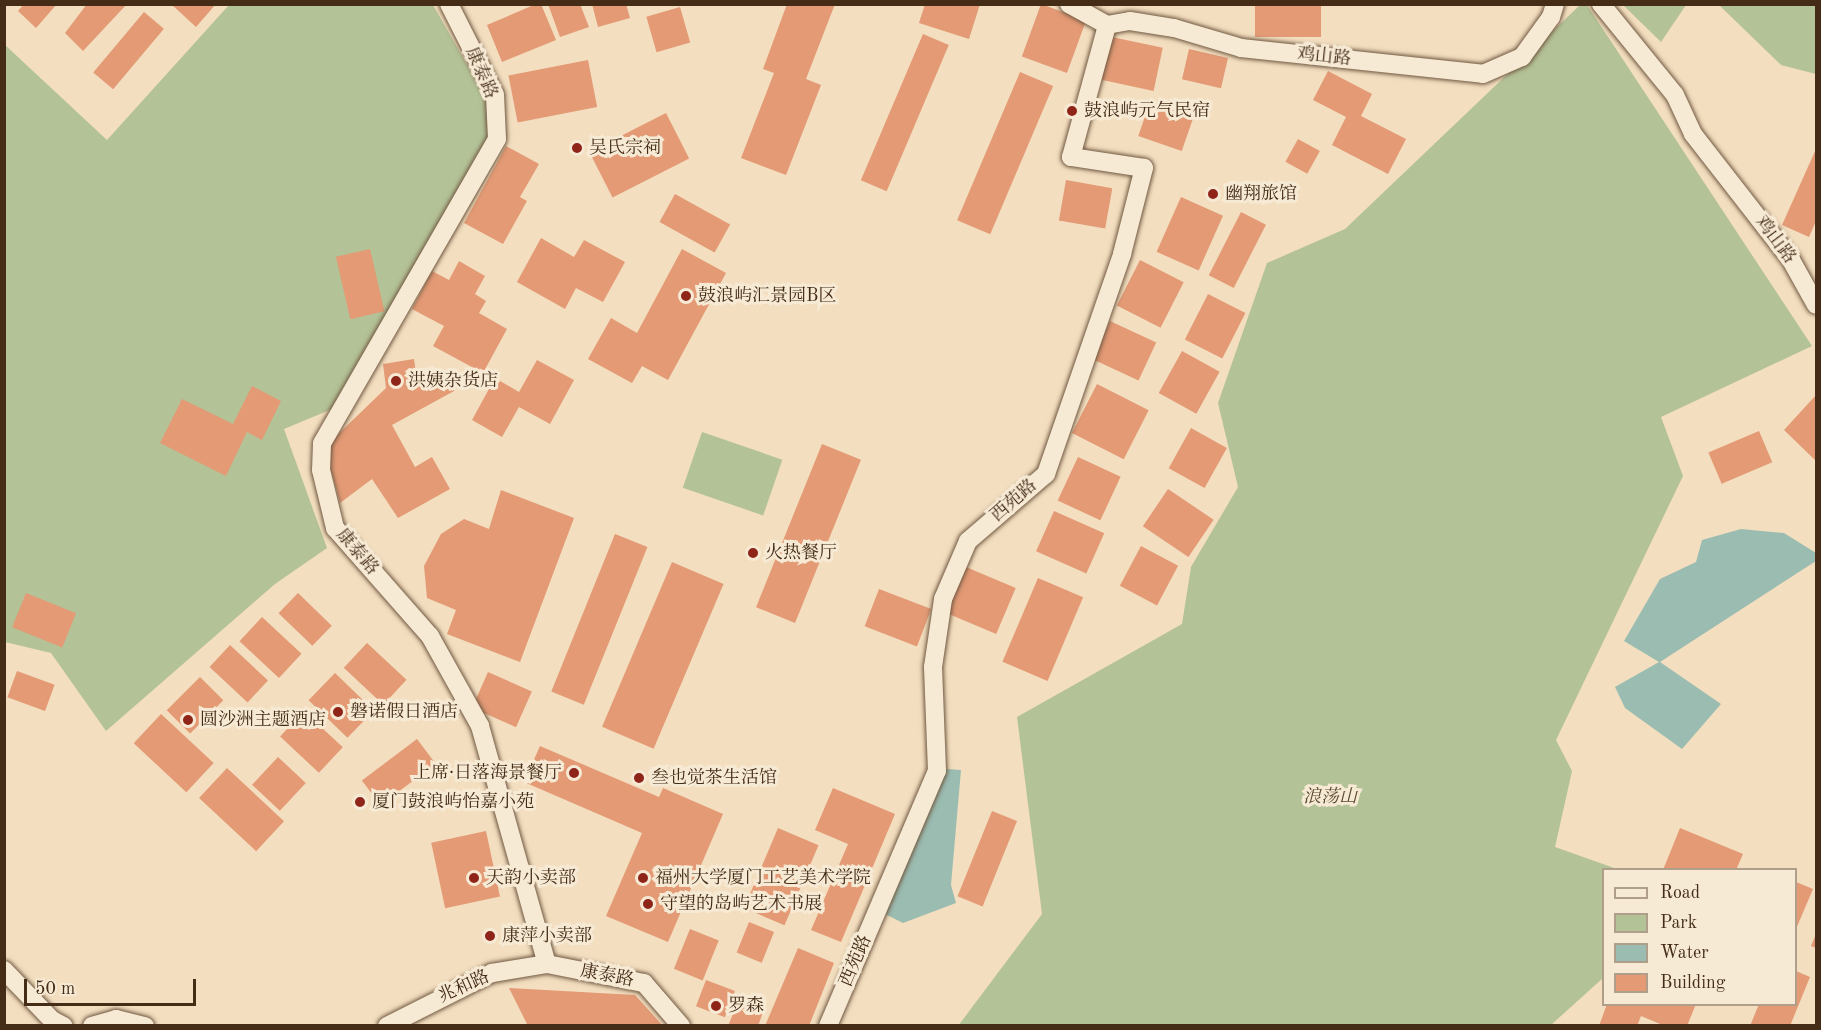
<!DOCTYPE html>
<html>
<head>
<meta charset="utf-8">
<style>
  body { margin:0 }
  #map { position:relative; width:1821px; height:1030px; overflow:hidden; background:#f3debf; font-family:"Old Standard TT","Noto Serif SC",serif }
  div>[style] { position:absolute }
  .green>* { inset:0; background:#b4c297; transform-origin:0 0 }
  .water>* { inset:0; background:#9bbcb1 }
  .building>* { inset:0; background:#e39a75; transform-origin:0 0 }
  .roads { filter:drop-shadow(0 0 2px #705841) drop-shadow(0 0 2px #705841) }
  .minor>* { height:18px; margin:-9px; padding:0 9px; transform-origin:9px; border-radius:9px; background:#f7ead5 }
  .dots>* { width:16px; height:16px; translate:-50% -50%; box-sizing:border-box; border:3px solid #f7ead5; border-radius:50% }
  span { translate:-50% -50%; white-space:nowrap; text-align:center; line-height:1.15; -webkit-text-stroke:6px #f7ead5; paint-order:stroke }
  .street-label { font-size:18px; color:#442c17 }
  .poi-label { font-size:18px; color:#442c17 }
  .left { translate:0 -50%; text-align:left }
  .right { translate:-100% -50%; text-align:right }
  .park-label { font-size:18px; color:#5a4a31; font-style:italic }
  .frame { position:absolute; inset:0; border:6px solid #442c17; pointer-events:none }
  .legend { position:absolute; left:1602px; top:868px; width:195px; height:138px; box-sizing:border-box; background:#f7ead5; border:2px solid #af9e89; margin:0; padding:8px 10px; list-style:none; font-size:18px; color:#442c17 }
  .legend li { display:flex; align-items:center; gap:12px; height:30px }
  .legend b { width:30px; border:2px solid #af9e89 }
  .scale { position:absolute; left:24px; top:979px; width:172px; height:27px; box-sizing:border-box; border:3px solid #442c17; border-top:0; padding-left:8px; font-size:18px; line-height:21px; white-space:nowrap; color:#442c17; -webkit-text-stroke:4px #f7ead5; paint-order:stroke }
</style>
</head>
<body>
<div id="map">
  <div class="green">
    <i style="clip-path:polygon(229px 5px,433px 5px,490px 105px,488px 143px,332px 409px,284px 429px,327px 548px,275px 584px,106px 731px,51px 653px,5px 642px,4px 44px,107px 140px)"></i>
    <i style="clip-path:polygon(1580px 5px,1587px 5px,1812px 346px,1661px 417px,1683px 476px,1556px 740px,1572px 771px,1555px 847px,1617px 869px,1604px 870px,1603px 978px,1551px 1025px,958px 1026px,1042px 914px,1017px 717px,1182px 624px,1191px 567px,1238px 487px,1218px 403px,1267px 263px,1345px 229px)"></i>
    <i style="clip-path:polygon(1623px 5px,1686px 5px,1661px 42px)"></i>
    <i style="clip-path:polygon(1719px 5px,1816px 5px,1816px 74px,1781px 65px)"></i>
    <i style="left:702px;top:432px;width:85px;height:59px;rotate:19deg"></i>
  </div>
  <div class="water">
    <i style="clip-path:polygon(1741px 529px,1784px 533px,1816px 553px,1816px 561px,1660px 662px,1721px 704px,1682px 749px,1625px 708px,1615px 687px,1659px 662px,1624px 641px,1660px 579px,1696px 562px,1702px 540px)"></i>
    <i style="clip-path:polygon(947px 769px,961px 770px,951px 885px,956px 903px,903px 923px,885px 914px)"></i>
  </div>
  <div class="building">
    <i style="clip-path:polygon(24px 4px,57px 4px,36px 28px,18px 11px)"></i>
    <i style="clip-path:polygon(87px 4px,127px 4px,83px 51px,65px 33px)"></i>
    <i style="clip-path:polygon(171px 4px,216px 4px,196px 27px)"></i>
    <i style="clip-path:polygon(536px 4px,541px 4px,556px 40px,502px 62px,487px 25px)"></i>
    <i style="clip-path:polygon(548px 4px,580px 4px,589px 27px,560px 37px)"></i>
    <i style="clip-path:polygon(592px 4px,626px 4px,630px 18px,598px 27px)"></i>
    <i style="clip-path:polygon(787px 4px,835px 4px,806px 79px,821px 85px,786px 175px,741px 158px,774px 73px,763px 69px)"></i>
    <i style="clip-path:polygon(925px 4px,980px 4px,969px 39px,919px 23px)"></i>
    <i style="left:1041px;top:4px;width:48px;height:56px;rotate:20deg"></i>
    <i style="left:1255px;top:4px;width:66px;height:33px"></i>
    <i style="left:680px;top:7px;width:37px;height:35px;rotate:74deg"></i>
    <i style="left:144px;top:12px;width:26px;height:79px;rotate:40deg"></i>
    <i style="left:923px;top:34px;width:28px;height:159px;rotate:23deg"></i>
    <i style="left:1107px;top:36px;width:57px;height:44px;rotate:12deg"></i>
    <i style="left:1189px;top:49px;width:40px;height:31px;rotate:13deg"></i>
    <i style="left:588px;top:60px;width:48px;height:81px;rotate:79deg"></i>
    <i style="clip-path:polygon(1328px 71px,1372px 94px,1361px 116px,1406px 139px,1388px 174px,1332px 145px,1346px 117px,1313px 100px)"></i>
    <i style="left:1020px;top:72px;width:36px;height:161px;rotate:23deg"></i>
    <i style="left:1150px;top:102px;width:46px;height:36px;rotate:19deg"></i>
    <i style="left:666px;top:113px;width:51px;height:86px;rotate:63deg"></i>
    <i style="left:1298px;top:139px;width:25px;height:26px;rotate:29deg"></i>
    <i style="clip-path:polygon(506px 146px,539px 164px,520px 197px,527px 201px,503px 244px,464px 223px)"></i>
    <i style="clip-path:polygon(1816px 149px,1816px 221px,1809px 237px,1782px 225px)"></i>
    <i style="left:1066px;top:180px;width:47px;height:41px;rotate:10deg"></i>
    <i style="left:675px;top:194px;width:63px;height:32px;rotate:29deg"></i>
    <i style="left:1181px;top:197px;width:46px;height:60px;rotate:24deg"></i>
    <i style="left:1241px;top:212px;width:28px;height:71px;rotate:27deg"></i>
    <i style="clip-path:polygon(541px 238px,574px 257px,584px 240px,625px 262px,603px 302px,576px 288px,565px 309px,517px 282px)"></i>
    <i style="left:370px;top:249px;width:64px;height:35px;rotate:77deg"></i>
    <i style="clip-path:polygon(682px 249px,726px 273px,668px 380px,642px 366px,632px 383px,588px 359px,611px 318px,637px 333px)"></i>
    <i style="left:1140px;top:260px;width:49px;height:51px;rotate:27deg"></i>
    <i style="clip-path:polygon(459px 261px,485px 276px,475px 294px,486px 301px,479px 313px,507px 329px,483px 373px,433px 346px,444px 326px,412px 309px,432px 271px,449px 280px)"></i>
    <i style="left:1208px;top:294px;width:42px;height:51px;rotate:27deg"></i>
    <i style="left:1110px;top:321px;width:51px;height:42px;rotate:25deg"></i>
    <i style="left:1182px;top:351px;width:43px;height:48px;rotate:29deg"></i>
    <i style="clip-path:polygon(414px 359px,417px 380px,452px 374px,454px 391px,392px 425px,415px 467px,432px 457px,450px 489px,398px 518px,372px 479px,340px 503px,328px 459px,329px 443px,386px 388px,383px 364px)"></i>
    <i style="clip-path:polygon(537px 360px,574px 380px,550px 424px,519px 407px,502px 437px,472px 420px,495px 378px,519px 392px)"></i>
    <i style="left:1097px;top:384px;width:58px;height:55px;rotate:27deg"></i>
    <i style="clip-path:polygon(252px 386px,281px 401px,262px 440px,247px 432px,226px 476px,160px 443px,182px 399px,233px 424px)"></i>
    <i style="clip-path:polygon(1816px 395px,1816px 461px,1784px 430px)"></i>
    <i style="left:1191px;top:428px;width:41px;height:46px;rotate:29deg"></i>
    <i style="left:1759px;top:431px;width:34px;height:55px;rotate:67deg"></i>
    <i style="left:822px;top:444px;width:42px;height:176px;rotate:22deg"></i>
    <i style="left:1078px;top:457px;width:47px;height:48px;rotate:25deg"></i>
    <i style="left:1168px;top:489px;width:55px;height:45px;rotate:34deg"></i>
    <i style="clip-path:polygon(501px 490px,574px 518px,520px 662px,447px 634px,456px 610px,427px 598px,424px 566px,441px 534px,464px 519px,489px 529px)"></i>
    <i style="left:1054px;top:511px;width:55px;height:44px;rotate:24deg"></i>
    <i style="left:615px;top:534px;width:35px;height:170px;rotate:22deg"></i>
    <i style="left:1141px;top:546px;width:42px;height:45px;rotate:28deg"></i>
    <i style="left:672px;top:562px;width:56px;height:179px;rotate:23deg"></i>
    <i style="left:966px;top:567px;width:54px;height:50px;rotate:23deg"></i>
    <i style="left:1038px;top:578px;width:49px;height:91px;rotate:23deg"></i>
    <i style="left:879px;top:589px;width:56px;height:40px;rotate:21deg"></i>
    <i style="left:26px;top:593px;width:54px;height:37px;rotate:22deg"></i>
    <i style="left:298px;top:593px;width:47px;height:28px;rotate:44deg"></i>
    <i style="left:262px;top:617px;width:54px;height:33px;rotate:43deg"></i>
    <i style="left:367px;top:643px;width:54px;height:34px;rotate:43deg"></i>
    <i style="left:230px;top:645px;width:52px;height:30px;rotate:43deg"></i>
    <i style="left:17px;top:671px;width:40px;height:28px;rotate:20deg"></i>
    <i style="left:488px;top:672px;width:48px;height:39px;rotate:24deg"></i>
    <i style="left:335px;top:673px;width:54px;height:38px;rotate:44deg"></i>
    <i style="left:200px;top:677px;width:33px;height:47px;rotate:45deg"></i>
    <i style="left:304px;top:711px;width:53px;height:35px;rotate:43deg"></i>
    <i style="left:161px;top:714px;width:72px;height:40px;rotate:43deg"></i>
    <i style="left:417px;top:739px;width:31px;height:69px;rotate:53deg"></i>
    <i style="clip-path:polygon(540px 746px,659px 797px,663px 788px,723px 814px,668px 942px,606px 916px,642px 833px,524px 782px)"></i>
    <i style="left:278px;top:757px;width:38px;height:38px;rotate:43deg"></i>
    <i style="left:227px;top:768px;width:78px;height:41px;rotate:43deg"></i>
    <i style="clip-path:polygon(833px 788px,895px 814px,841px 942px,811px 930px,848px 844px,815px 830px)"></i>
    <i style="left:992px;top:811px;width:27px;height:92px;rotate:22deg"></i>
    <i style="left:778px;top:828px;width:44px;height:87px;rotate:23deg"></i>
    <i style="clip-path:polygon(1680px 828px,1743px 854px,1736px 870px,1663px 870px)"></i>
    <i style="left:486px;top:831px;width:67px;height:56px;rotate:78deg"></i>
    <i style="clip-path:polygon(1796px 882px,1813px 889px,1796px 929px)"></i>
    <i style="left:749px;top:922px;width:27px;height:33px;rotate:22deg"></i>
    <i style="left:690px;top:929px;width:31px;height:43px;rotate:22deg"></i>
    <i style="clip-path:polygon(1816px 934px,1816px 948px,1811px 946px)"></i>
    <i style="clip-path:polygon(798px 948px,834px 963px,809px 1026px,765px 1026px)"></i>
    <i style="clip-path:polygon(1796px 971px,1810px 977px,1790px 1026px,1750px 1026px,1759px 1004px,1796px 1004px)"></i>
    <i style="left:706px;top:980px;width:31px;height:28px;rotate:21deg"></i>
    <i style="clip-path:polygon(509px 988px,635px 995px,663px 1026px,528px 1026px)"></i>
    <i style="clip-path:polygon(738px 1002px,763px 1012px,758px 1026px,728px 1026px)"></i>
    <i style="clip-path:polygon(1607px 1004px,1696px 1004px,1687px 1026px,1665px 1026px,1641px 1016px,1637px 1026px,1599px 1026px)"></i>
  </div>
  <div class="roads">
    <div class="minor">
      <i style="left:449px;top:4px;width:102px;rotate:63.2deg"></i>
      <i style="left:495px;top:95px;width:44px;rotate:87.4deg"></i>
      <i style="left:497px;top:139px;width:351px;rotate:119.9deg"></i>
      <i style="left:322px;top:443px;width:27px;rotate:92deg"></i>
      <i style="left:321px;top:470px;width:60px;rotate:76.4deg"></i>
      <i style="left:335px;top:528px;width:144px;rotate:48.7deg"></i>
      <i style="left:430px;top:636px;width:103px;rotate:60.9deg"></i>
      <i style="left:480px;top:726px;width:247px;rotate:74.3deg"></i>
      <i style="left:547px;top:964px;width:99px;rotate:11.1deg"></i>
      <i style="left:644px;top:983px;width:57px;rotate:49.3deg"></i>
      <i style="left:1069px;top:4px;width:43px;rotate:28.9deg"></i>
      <i style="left:1107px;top:25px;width:23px;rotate:-10deg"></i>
      <i style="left:1130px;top:21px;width:45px;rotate:9deg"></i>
      <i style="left:1174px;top:28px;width:70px;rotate:16.6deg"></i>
      <i style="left:1241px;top:48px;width:243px;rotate:6.1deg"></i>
      <i style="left:1483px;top:74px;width:43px;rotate:-23.6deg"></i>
      <i style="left:1522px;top:57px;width:49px;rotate:-54.1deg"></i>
      <i style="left:1551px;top:17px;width:14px;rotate:-73deg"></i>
      <i style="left:1601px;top:4px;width:117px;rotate:50.9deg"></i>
      <i style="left:1675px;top:95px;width:43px;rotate:65.2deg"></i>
      <i style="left:1693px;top:134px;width:160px;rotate:52.1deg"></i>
      <i style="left:1791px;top:260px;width:51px;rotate:60.9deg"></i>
      <i style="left:4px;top:970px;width:69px;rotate:46.2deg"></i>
      <i style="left:52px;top:1020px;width:13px;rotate:27deg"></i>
      <i style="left:92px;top:1026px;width:25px;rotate:-16deg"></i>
      <i style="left:116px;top:1019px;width:30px;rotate:14deg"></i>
      <i style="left:387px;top:1026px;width:118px;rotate:-26.8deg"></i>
      <i style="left:492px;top:973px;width:56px;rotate:-9.3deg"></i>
      <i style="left:828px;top:1026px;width:277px;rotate:-66.9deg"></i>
      <i style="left:937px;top:771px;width:104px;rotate:-92.2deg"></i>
      <i style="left:933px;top:667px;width:69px;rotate:-81.6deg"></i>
      <i style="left:943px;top:599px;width:63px;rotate:-66.7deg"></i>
      <i style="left:968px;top:541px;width:103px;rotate:-40.7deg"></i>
      <i style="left:1046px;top:474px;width:233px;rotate:-70.9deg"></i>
      <i style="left:1122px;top:254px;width:89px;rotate:-75.7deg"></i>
      <i style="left:1144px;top:168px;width:74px;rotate:-171.4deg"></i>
      <i style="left:1071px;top:157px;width:137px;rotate:-74.7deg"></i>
    </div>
  </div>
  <div class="dots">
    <i style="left:1072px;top:111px;background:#8f2418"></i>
    <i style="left:577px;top:148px;background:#8f2418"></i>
    <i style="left:1213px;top:194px;background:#8f2418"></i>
    <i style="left:686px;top:296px;background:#8f2418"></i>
    <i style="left:396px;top:381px;background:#8f2418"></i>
    <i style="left:753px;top:553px;background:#8f2418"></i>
    <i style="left:338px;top:712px;background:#8f2418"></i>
    <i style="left:188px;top:720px;background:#8f2418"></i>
    <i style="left:574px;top:773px;background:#8f2418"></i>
    <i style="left:639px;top:778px;background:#8f2418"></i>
    <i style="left:360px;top:802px;background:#8f2418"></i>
    <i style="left:474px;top:878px;background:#8f2418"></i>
    <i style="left:643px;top:878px;background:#8f2418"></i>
    <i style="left:648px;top:904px;background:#8f2418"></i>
    <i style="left:490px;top:936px;background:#8f2418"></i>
    <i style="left:716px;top:1006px;background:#8f2418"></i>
  </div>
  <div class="street-label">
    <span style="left:1324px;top:57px;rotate:6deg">鸡山路</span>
    <span style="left:481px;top:73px;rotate:67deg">康泰路</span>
    <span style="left:1775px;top:240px;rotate:53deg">鸡山路</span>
    <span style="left:1014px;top:501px;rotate:-41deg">西苑路</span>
    <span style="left:357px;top:552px;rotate:50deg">康泰路</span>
    <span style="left:856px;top:961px;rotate:-67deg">西苑路</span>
    <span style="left:607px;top:976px;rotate:11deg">康泰路</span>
    <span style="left:464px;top:987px;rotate:-24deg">兆和路</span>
  </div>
  <div class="poi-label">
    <span class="left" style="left:1084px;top:111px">鼓浪屿元气民宿</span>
    <span class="left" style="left:589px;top:148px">吴氏宗祠</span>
    <span class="left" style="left:1225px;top:194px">幽翔旅馆</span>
    <span class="left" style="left:698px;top:296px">鼓浪屿汇景园B区</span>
    <span class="left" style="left:408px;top:381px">洪姨杂货店</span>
    <span class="left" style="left:765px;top:553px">火热餐厅</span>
    <span class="left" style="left:350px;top:712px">磐诺假日酒店</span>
    <span class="left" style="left:200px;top:720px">圆沙洲主题酒店</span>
    <span class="right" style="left:562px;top:773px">上席·日落海景餐厅</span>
    <span class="left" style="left:651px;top:778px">叁也觉茶生活馆</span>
    <span class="left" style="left:372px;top:802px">厦门鼓浪屿怡嘉小苑</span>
    <span class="left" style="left:486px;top:878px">天韵小卖部</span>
    <span class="left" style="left:655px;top:878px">福州大学厦门工艺美术学院</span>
    <span class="left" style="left:660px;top:904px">守望的岛屿艺术书展</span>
    <span class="left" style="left:502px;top:936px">康萍小卖部</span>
    <span class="left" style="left:728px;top:1006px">罗森</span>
  </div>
  <div class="park-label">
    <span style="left:1330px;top:797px">浪荡山</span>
  </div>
  <div class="frame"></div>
  <ul class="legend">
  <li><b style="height:8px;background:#f7ead5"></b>Road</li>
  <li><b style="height:16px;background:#b4c297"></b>Park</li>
  <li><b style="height:16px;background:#9bbcb1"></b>Water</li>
  <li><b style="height:16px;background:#e39a75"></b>Building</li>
  </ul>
  <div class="scale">50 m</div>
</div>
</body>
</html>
